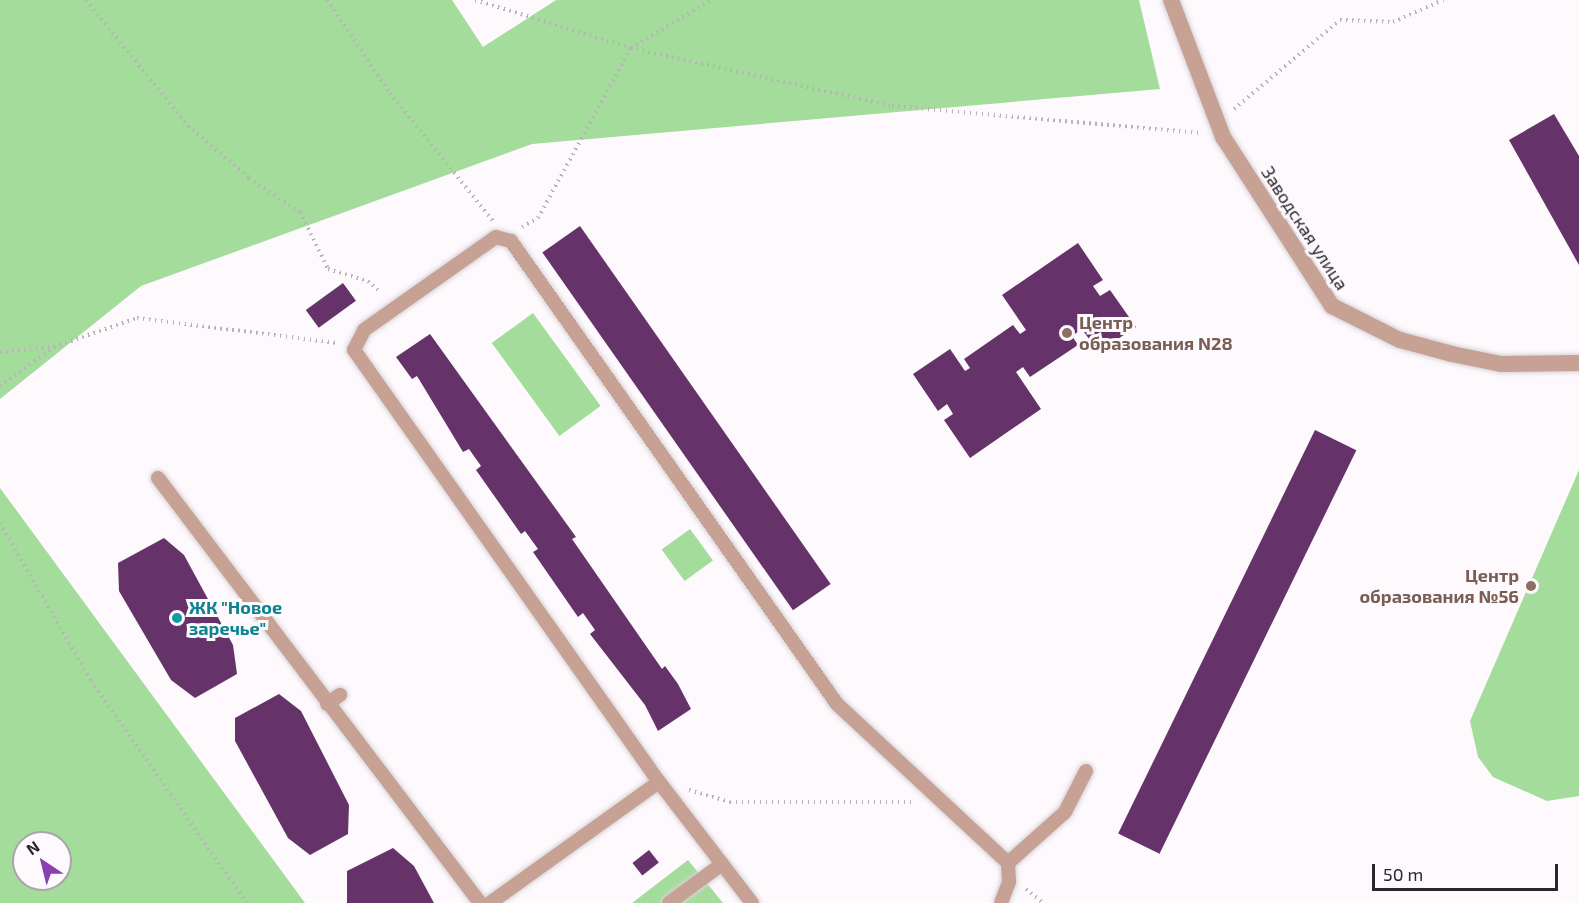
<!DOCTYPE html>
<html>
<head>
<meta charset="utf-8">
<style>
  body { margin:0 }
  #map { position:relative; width:1579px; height:903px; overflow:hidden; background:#fdf9fd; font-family:"Exo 2",sans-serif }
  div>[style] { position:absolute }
  .green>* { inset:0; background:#a4dc9b; transform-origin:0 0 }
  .building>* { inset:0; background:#653369; transform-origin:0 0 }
  .path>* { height:4px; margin-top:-2px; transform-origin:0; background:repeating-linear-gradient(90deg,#b6b2b6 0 1.5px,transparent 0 6px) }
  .roads { filter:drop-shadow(0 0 2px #d7d3d7) drop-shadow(0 0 2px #d7d3d7) }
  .service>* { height:14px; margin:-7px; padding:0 7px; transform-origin:7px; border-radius:7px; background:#c6a194 }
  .minor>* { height:16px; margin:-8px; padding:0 8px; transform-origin:8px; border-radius:8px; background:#c6a194 }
  .dots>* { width:16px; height:16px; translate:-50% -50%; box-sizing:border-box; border:3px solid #fdf9fd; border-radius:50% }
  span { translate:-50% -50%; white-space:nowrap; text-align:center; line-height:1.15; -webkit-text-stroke:6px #fdf9fd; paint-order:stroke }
  .street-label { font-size:18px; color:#2c262c }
  .education-label { font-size:18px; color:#785e54; font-weight:700 }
  .left { translate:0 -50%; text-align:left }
  .right { translate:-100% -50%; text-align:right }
  .culture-label { font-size:18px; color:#0d838f; font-weight:700 }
  .north { position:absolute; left:12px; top:831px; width:60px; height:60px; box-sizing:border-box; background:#fdf9fd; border:2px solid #a9a5a9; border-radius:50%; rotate:325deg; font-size:16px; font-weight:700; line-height:24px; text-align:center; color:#2c262c }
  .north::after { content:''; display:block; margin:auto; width:21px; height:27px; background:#8840b3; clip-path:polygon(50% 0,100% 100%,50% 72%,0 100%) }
  .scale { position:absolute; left:1372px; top:864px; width:186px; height:27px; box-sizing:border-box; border:3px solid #2c262c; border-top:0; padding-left:8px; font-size:18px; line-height:21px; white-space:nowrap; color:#2c262c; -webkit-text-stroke:4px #fdf9fd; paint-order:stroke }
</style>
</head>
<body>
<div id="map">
  <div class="green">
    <i style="clip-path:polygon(0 0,452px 0,483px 47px,556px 0,1139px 0,1160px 89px,532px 144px,141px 286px,0 399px)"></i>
    <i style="left:533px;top:313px;width:115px;height:51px;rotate:54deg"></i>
    <i style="clip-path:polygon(1579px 470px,1579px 796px,1547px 801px,1493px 777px,1478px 757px,1470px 721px)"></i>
    <i style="clip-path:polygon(evenodd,0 488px,305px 903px,0 903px,0 488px,24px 843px,60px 843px,60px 879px,24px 879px,24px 843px)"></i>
    <i style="left:690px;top:529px;width:39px;height:35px;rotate:54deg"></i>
    <i style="clip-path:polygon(688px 860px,723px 903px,632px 903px)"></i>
  </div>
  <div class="building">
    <i style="clip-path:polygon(1554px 114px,1579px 156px,1579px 265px,1509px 140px)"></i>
    <i style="left:580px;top:226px;width:437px;height:46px;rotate:55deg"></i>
    <i style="clip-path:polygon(1078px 243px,1103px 280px,1093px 286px,1100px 296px,1110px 290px,1136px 327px,1098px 352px,1082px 329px,1072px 336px,1078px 345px,1030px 377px,1023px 367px,1016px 372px,1041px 409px,970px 458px,944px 420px,953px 414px,947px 404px,938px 411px,913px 374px,950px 349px,965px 371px,970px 368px,964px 359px,1013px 325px,1020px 334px,1026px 330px,1002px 295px)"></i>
    <i style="left:343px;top:283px;width:22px;height:46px;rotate:54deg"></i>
    <i style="clip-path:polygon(430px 334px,576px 537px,572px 539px,662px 669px,665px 666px,678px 684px,691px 709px,658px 731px,645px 705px,590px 634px,595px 630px,583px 613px,578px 617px,533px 552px,538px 549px,525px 531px,521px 534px,476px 470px,481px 466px,469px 449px,463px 452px,417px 376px,412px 379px,396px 357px)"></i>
    <i style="left:1315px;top:430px;width:46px;height:449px;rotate:26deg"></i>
    <i style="clip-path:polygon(164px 538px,184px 555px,233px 645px,237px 674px,195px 698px,171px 680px,119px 591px,118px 563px)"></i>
    <i style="clip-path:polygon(279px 694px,301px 711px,349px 805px,348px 834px,310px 855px,288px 838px,235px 741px,235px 718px)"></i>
    <i style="clip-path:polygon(393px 848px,414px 866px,434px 903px,347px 903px,347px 871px)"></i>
    <i style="left:649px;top:850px;width:16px;height:21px;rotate:52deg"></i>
  </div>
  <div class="path">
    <i style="left:86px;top:0;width:162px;rotate:51deg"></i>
    <i style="left:188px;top:126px;width:80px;rotate:40.4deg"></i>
    <i style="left:249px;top:178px;width:61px;rotate:33.7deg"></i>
    <i style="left:300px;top:212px;width:64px;rotate:63.8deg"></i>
    <i style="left:328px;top:269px;width:42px;rotate:16.7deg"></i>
    <i style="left:368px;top:281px;width:13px;rotate:42deg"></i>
    <i style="left:327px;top:0;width:112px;rotate:55.9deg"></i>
    <i style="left:390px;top:93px;width:164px;rotate:51.2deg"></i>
    <i style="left:475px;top:0;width:163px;rotate:17.1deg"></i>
    <i style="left:631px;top:48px;width:267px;rotate:12.5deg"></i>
    <i style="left:892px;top:106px;width:309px;rotate:5deg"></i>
    <i style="left:1234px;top:109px;width:138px;rotate:-40deg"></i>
    <i style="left:1340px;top:20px;width:53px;rotate:2.2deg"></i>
    <i style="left:1393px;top:22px;width:55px;rotate:-23.7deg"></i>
    <i style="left:522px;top:227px;width:18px;rotate:-29deg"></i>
    <i style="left:538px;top:218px;width:194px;rotate:-61.3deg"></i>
    <i style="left:631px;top:48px;width:93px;rotate:-31deg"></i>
    <i style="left:0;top:352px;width:54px;rotate:-5.3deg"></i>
    <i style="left:54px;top:347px;width:88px;rotate:-19.3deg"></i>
    <i style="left:137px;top:318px;width:202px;rotate:7.1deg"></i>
    <i style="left:0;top:386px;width:67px;rotate:-35.8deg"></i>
    <i style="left:0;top:523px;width:182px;rotate:60.1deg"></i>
    <i style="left:91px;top:681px;width:271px;rotate:54.9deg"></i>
    <i style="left:689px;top:790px;width:43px;rotate:16.3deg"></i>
    <i style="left:730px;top:802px;width:183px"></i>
    <i style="left:1026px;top:889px;width:22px;rotate:39deg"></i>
  </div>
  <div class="roads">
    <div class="service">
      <i style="left:158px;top:478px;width:533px;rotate:52.85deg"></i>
      <i style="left:327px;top:704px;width:16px;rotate:-35deg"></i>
      <i style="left:1008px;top:863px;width:76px;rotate:-41.8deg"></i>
      <i style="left:1065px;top:812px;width:46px;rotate:-62.9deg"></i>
      <i style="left:490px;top:903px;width:208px;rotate:-35.6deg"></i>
      <i style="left:669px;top:903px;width:66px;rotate:-36.3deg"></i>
      <i style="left:752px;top:903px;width:153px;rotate:-127.5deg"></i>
      <i style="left:659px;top:782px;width:529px;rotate:-125.22deg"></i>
      <i style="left:354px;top:350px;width:22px;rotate:-63deg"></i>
      <i style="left:364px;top:330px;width:161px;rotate:-35.2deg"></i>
      <i style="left:496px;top:237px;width:16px;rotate:15deg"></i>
      <i style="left:511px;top:241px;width:566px;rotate:54.85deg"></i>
      <i style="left:837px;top:704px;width:233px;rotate:42.9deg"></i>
      <i style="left:1008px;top:863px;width:19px;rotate:87deg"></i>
      <i style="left:1009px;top:882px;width:22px;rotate:111deg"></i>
    </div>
    <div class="minor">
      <i style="left:1171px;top:0;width:147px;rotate:69.2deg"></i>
      <i style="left:1223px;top:137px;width:201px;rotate:57.2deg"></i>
      <i style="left:1332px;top:306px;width:76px;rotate:26.6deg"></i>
      <i style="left:1400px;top:340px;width:54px;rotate:15.1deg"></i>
      <i style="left:1452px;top:354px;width:50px;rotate:11.5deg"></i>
      <i style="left:1501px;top:364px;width:78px;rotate:-0.7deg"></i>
    </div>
  </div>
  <div class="dots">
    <i style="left:1067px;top:333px;background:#8d6e63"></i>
    <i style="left:1531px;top:586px;background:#8d6e63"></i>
    <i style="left:177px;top:618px;background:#0f9aa8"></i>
  </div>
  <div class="street-label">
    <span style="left:1305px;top:228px;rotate:57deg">Заводская улица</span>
  </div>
  <div class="education-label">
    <span class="left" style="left:1079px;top:333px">Центр<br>образования N28</span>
    <span class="right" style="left:1519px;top:586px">Центр<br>образования №56</span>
  </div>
  <div class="culture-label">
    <span class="left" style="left:189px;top:618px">ЖК "Новое<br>заречье"</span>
  </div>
  <div class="north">N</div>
  <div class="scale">50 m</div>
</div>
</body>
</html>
